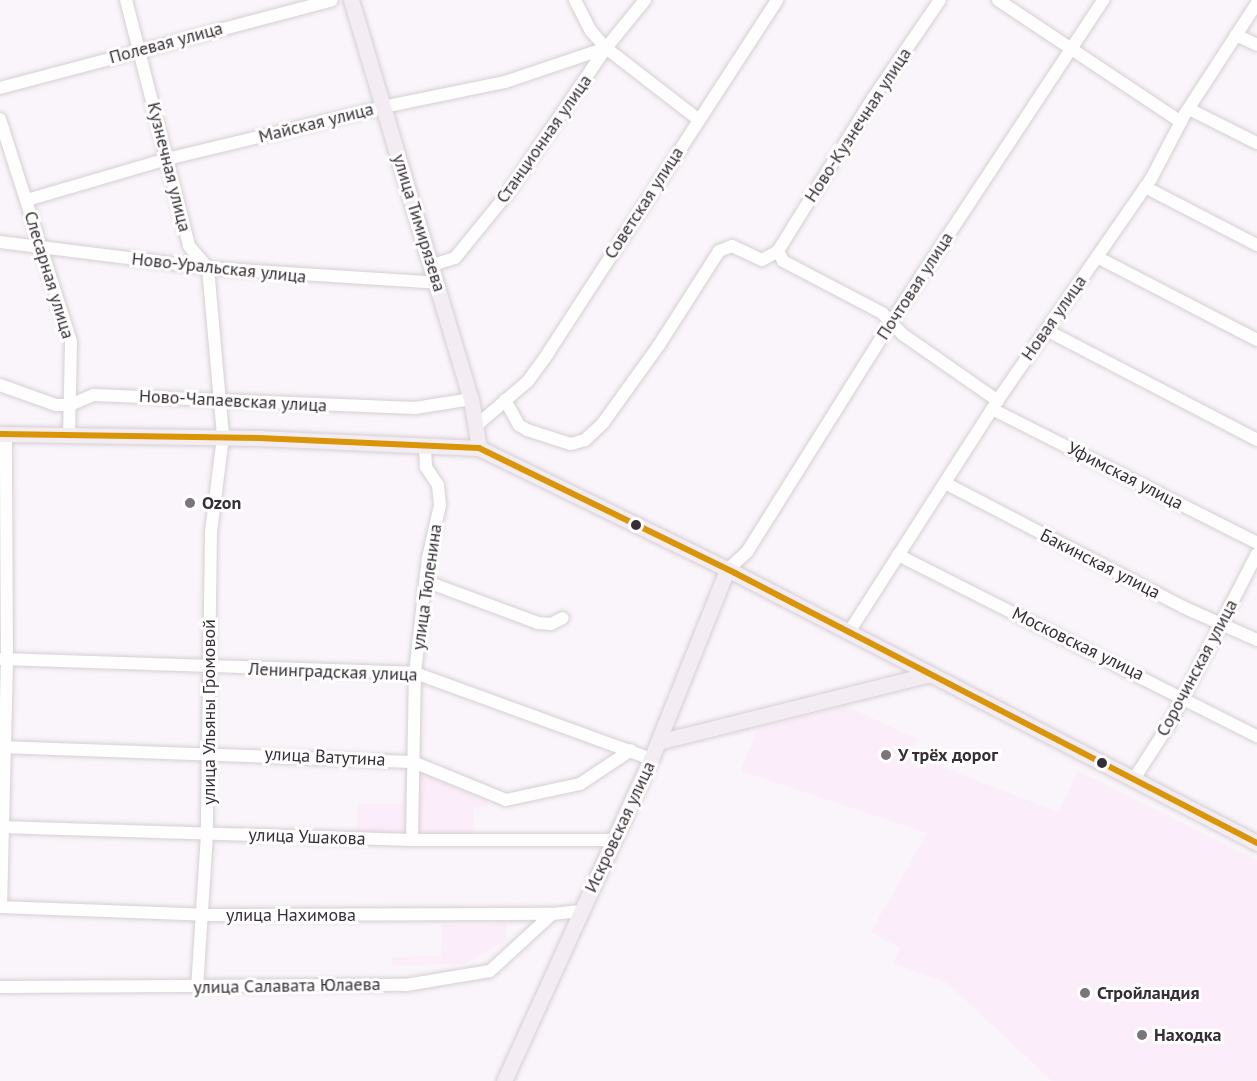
<!DOCTYPE html>
<html>
<head>
<meta charset="utf-8">
<style>
  body { margin:0 }
  #map { position:relative; width:1257px; height:1081px; overflow:hidden; background:#faf5fa; font-family:"PT Sans",sans-serif }
  div>[style] { position:absolute }
  .built>* { inset:0; background:#fbedf9 }
  .roads { filter:drop-shadow(0 0 2px #d5cfd4) drop-shadow(0 0 2px #d5cfd4) }
  .minor>* { height:12px; margin:-6px; padding:0 6px; transform-origin:6px; border-radius:6px; background:#fefefe }
  .major>* { height:15px; margin:-7.5px; padding:0 7.5px; transform-origin:7.5px; border-radius:7.5px; background:#f3edf3 }
  .bus-1>* { height:6px; margin:-3px; padding:0 3px; transform-origin:3px; border-radius:3px; background:#da9408 }
  .dots>* { width:16px; height:16px; translate:-50% -50%; box-sizing:border-box; border:3px solid #fff; border-radius:50% }
  span { translate:-50% -50%; white-space:nowrap; text-align:center; line-height:1.15; -webkit-text-stroke:6px #fff; paint-order:stroke }
  .street-label { font-size:18px; color:#372f36 }
  .poi-label { font-size:18px; color:#372f36; font-weight:700 }
  .left { translate:0 -50%; text-align:left }
</style>
</head>
<body>
<div id="map">
  <div class="built">
    <i style="clip-path:polygon(846px 706px,917px 739px,910px 755px,1058px 812px,1078px 771px,1257px 860px,1257px 1081px,1052px 1081px,947px 983px,893px 963px,900px 948px,871px 932px,927px 833px,741px 771px,757px 730px)"></i>
    <i style="clip-path:polygon(405px 765px,487px 796px,488px 807px,473px 808px,474px 836px,357px 835px,358px 804px,403px 804px)"></i>
    <i style="clip-path:polygon(506px 923px,506px 940px,465px 964px,392px 965px,392px 957px,441px 956px,442px 925px)"></i>
  </div>
  <div class="roads">
    <div class="minor">
      <i style="left:126px;top:0;width:254px;rotate:75.6deg"></i>
      <i style="left:189px;top:246px;width:29px;rotate:49deg"></i>
      <i style="left:208px;top:268px;width:170px;rotate:84.9deg"></i>
      <i style="left:223px;top:437px;width:96px;rotate:97.2deg"></i>
      <i style="left:211px;top:532px;width:302px;rotate:90.8deg"></i>
      <i style="left:207px;top:834px;width:153px;rotate:93.7deg"></i>
      <i style="left:575px;top:0;width:35px;rotate:63deg"></i>
      <i style="left:591px;top:31px;width:23px;rotate:49deg"></i>
      <i style="left:606px;top:48px;width:116px;rotate:37.7deg"></i>
      <i style="left:998px;top:0;width:220px;rotate:33.7deg"></i>
      <i style="left:1236px;top:35px;width:23px;rotate:25deg"></i>
      <i style="left:0;top:88px;width:343px;rotate:-14.8deg"></i>
      <i style="left:1189px;top:109px;width:76px;rotate:26.6deg"></i>
      <i style="left:0;top:119px;width:234px;rotate:72.3deg"></i>
      <i style="left:71px;top:342px;width:93px;rotate:91.2deg"></i>
      <i style="left:1145px;top:187px;width:126px;rotate:27.4deg"></i>
      <i style="left:27px;top:200px;width:146px;rotate:-16.3deg"></i>
      <i style="left:167px;top:159px;width:222px;rotate:-13.5deg"></i>
      <i style="left:383px;top:107px;width:125px;rotate:-11.6deg"></i>
      <i style="left:505px;top:82px;width:107px;rotate:-18.6deg"></i>
      <i style="left:0;top:242px;width:210px;rotate:7.1deg"></i>
      <i style="left:208px;top:268px;width:230px;rotate:3.7deg"></i>
      <i style="left:778px;top:251px;width:11px;rotate:63deg"></i>
      <i style="left:783px;top:261px;width:112px;rotate:27.7deg"></i>
      <i style="left:882px;top:313px;width:29px;rotate:46deg"></i>
      <i style="left:902px;top:334px;width:117px;rotate:34.9deg"></i>
      <i style="left:1097px;top:257px;width:180px;rotate:27.4deg"></i>
      <i style="left:433px;top:265px;width:23px;rotate:-18deg"></i>
      <i style="left:455px;top:258px;width:82px;rotate:-50.9deg"></i>
      <i style="left:507px;top:194px;width:176px;rotate:-55.9deg"></i>
      <i style="left:606px;top:48px;width:62px;rotate:-50.9deg"></i>
      <i style="left:1046px;top:330px;width:238px;rotate:27.5deg"></i>
      <i style="left:0;top:385px;width:59px;rotate:19.7deg"></i>
      <i style="left:56px;top:405px;width:14px"></i>
      <i style="left:70px;top:405px;width:26px;rotate:-23deg"></i>
      <i style="left:94px;top:395px;width:321px;rotate:2.3deg"></i>
      <i style="left:415px;top:408px;width:57px;rotate:-9.1deg"></i>
      <i style="left:505px;top:400px;width:29px;rotate:61deg"></i>
      <i style="left:519px;top:425px;width:9px;rotate:32deg"></i>
      <i style="left:527px;top:430px;width:46px;rotate:17.7deg"></i>
      <i style="left:571px;top:444px;width:15px;rotate:-16deg"></i>
      <i style="left:585px;top:440px;width:25px;rotate:-43deg"></i>
      <i style="left:603px;top:423px;width:96px;rotate:-54.3deg"></i>
      <i style="left:659px;top:345px;width:112px;rotate:-57.4deg"></i>
      <i style="left:719px;top:251px;width:14px;rotate:-21deg"></i>
      <i style="left:732px;top:246px;width:33px;rotate:25deg"></i>
      <i style="left:762px;top:260px;width:18px;rotate:-29deg"></i>
      <i style="left:778px;top:251px;width:176px;rotate:-58.2deg"></i>
      <i style="left:871px;top:101px;width:122px;rotate:-55.7deg"></i>
      <i style="left:992px;top:409px;width:297px;rotate:26.8deg"></i>
      <i style="left:477px;top:425px;width:67px;rotate:-40.8deg"></i>
      <i style="left:528px;top:381px;width:34px;rotate:-54deg"></i>
      <i style="left:548px;top:353px;width:421px;rotate:-57deg"></i>
      <i style="left:945px;top:483px;width:268px;rotate:27.5deg"></i>
      <i style="left:1183px;top:607px;width:81px;rotate:24deg"></i>
      <i style="left:898px;top:555px;width:402px;rotate:26.8deg"></i>
      <i style="left:727px;top:570px;width:27px;rotate:-42deg"></i>
      <i style="left:747px;top:552px;width:271px;rotate:-57.9deg"></i>
      <i style="left:891px;top:322px;width:386px;rotate:-56.6deg"></i>
      <i style="left:425px;top:581px;width:121px;rotate:20.4deg"></i>
      <i style="left:538px;top:623px;width:13px;rotate:4deg"></i>
      <i style="left:551px;top:624px;width:13px;rotate:-27deg"></i>
      <i style="left:849px;top:632px;width:283px;rotate:-57.3deg"></i>
      <i style="left:1002px;top:394px;width:262px;rotate:-55.3deg"></i>
      <i style="left:1151px;top:179px;width:73px;rotate:-62.4deg"></i>
      <i style="left:1185px;top:114px;width:132px;rotate:-57deg"></i>
      <i style="left:0;top:659px;width:415px;rotate:1.9deg"></i>
      <i style="left:415px;top:673px;width:251px;rotate:20deg"></i>
      <i style="left:0;top:747px;width:413px;rotate:2.1deg"></i>
      <i style="left:413px;top:762px;width:100px;rotate:22.2deg"></i>
      <i style="left:506px;top:800px;width:76px;rotate:-12.2deg"></i>
      <i style="left:580px;top:784px;width:61px;rotate:-33.7deg"></i>
      <i style="left:1134px;top:779px;width:67px;rotate:-57.3deg"></i>
      <i style="left:1170px;top:723px;width:190px;rotate:-62.8deg"></i>
      <i style="left:0;top:827px;width:412px;rotate:1.8deg"></i>
      <i style="left:412px;top:840px;width:201px"></i>
      <i style="left:412px;top:840px;width:167px;rotate:-89deg"></i>
      <i style="left:415px;top:673px;width:116px;rotate:-83.6deg"></i>
      <i style="left:428px;top:558px;width:54px;rotate:-77.2deg"></i>
      <i style="left:440px;top:505px;width:20px;rotate:-96deg"></i>
      <i style="left:438px;top:485px;width:22px;rotate:-124deg"></i>
      <i style="left:426px;top:467px;width:22px;rotate:-93deg"></i>
      <i style="left:0;top:907px;width:205px;rotate:2.2deg"></i>
      <i style="left:205px;top:915px;width:347px;rotate:-0.2deg"></i>
      <i style="left:552px;top:914px;width:29px;rotate:-6deg"></i>
      <i style="left:1px;top:907px;width:248px;rotate:-88.6deg"></i>
      <i style="left:7px;top:659px;width:225px;rotate:-90.3deg"></i>
      <i style="left:0;top:987px;width:406px;rotate:-0.3deg"></i>
      <i style="left:406px;top:985px;width:85px;rotate:-9.5deg"></i>
      <i style="left:490px;top:971px;width:84px;rotate:-42.6deg"></i>
    </div>
    <div class="major">
      <i style="left:351px;top:0;width:417px;rotate:73.3deg"></i>
      <i style="left:471px;top:399px;width:50px;rotate:80.7deg"></i>
      <i style="left:0;top:434px;width:259px;rotate:0.9deg"></i>
      <i style="left:259px;top:438px;width:220px;rotate:2.6deg"></i>
      <i style="left:479px;top:448px;width:285px;rotate:26deg"></i>
      <i style="left:735px;top:573px;width:588px;rotate:27.35deg"></i>
      <i style="left:658px;top:742px;width:280px;rotate:-14deg"></i>
      <i style="left:504px;top:1081px;width:354px;rotate:-65.5deg"></i>
      <i style="left:651px;top:759px;width:204px;rotate:-68.1deg"></i>
    </div>
  </div>
  <div class="bus-1">
    <i style="left:0;top:434px;width:259px;rotate:0.9deg"></i>
    <i style="left:259px;top:438px;width:220px;rotate:2.6deg"></i>
    <i style="left:479px;top:448px;width:285px;rotate:26deg"></i>
    <i style="left:735px;top:573px;width:588px;rotate:27.35deg"></i>
  </div>
  <div class="dots">
    <i style="left:190px;top:503px;background:#7b747b"></i>
    <i style="left:636px;top:525px;background:#372f36"></i>
    <i style="left:886px;top:755px;background:#7b747b"></i>
    <i style="left:1102px;top:763px;background:#372f36"></i>
    <i style="left:1085px;top:993px;background:#7b747b"></i>
    <i style="left:1142px;top:1035px;background:#7b747b"></i>
  </div>
  <div class="street-label">
    <span style="left:166px;top:43px;rotate:-15deg">Полевая улица</span>
    <span style="left:316px;top:123px;rotate:-14deg">Майская улица</span>
    <span style="left:858px;top:125px;rotate:-57deg">Ново-Кузнечная улица</span>
    <span style="left:544px;top:139px;rotate:-55deg">Станционная улица</span>
    <span style="left:169px;top:167px;rotate:76deg">Кузнечная улица</span>
    <span style="left:644px;top:203px;rotate:-57deg">Советская улица</span>
    <span style="left:419px;top:223px;rotate:73deg">улица Тимирязева</span>
    <span style="left:219px;top:268px;rotate:6deg">Ново-Уральская улица</span>
    <span style="left:49px;top:275px;rotate:73deg">Слесарная улица</span>
    <span style="left:915px;top:286px;rotate:-57deg">Почтовая улица</span>
    <span style="left:1054px;top:318px;rotate:-55deg">Новая улица</span>
    <span style="left:233px;top:401px;rotate:3deg">Ново-Чапаевская улица</span>
    <span style="left:1125px;top:476px;rotate:27deg">Уфимская улица</span>
    <span style="left:1100px;top:564px;rotate:27deg">Бакинская улица</span>
    <span style="left:427px;top:587px;rotate:-82deg">улица Тюленина</span>
    <span style="left:1078px;top:644px;rotate:26deg">Московская улица</span>
    <span style="left:1197px;top:668px;rotate:-62deg">Сорочинская улица</span>
    <span style="left:333px;top:672px;rotate:2deg">Ленинградская улица</span>
    <span style="left:209px;top:712px;rotate:-90deg">улица Ульяны Громовой</span>
    <span style="left:325px;top:757px;rotate:3deg">улица Ватутина</span>
    <span style="left:620px;top:827px;rotate:-65deg">Искровская улица</span>
    <span style="left:307px;top:837px;rotate:2deg">улица Ушакова</span>
    <span style="left:291px;top:915px">улица Нахимова</span>
    <span style="left:287px;top:986px;rotate:-1deg">улица Салавата Юлаева</span>
  </div>
  <div class="poi-label">
    <span class="left" style="left:202px;top:503px">Ozon</span>
    <span class="left" style="left:898px;top:755px">У трёх дорог</span>
    <span class="left" style="left:1097px;top:993px">Стройландия</span>
    <span class="left" style="left:1154px;top:1035px">Находка</span>
  </div>
</div>
</body>
</html>
